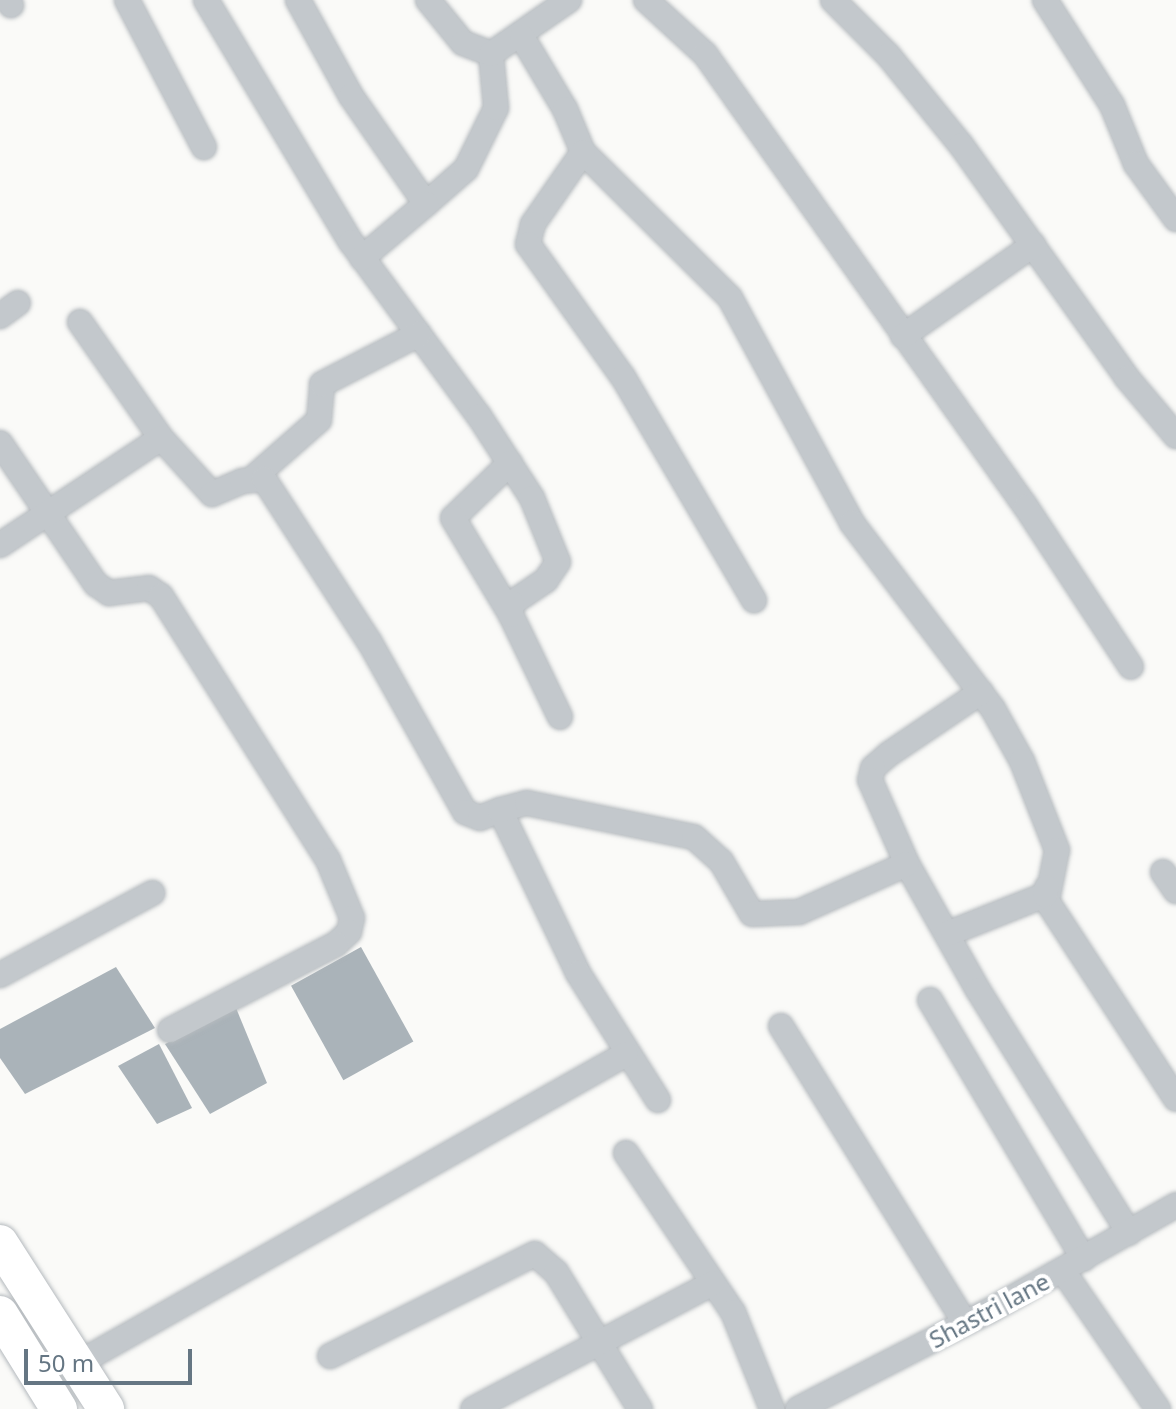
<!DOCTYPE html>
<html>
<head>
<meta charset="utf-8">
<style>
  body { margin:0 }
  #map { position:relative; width:1176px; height:1409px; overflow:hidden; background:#fafaf8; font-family:"Noto Sans",sans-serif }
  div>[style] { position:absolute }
  .building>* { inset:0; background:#aab3b9; transform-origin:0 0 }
  .roads { filter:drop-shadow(0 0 2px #b5babe) drop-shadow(0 0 2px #b5babe) }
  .street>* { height:24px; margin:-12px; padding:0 12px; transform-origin:12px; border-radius:12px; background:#c3c8cc }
  .primary>* { height:36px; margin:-18px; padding:0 18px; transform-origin:18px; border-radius:18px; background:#fff }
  span { translate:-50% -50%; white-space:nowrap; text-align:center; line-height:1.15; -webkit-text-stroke:8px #fff; paint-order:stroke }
  .street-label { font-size:24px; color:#657683 }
  .scale { position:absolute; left:24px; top:1349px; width:168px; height:36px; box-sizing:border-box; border:4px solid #657683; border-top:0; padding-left:10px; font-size:24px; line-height:28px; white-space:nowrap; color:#657683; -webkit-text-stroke:6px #fff; paint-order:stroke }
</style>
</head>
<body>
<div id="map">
  <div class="building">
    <i style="left:361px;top:947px;width:108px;height:80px;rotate:61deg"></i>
    <i style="clip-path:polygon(116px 967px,155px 1028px,25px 1094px,0 1058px,0 1029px)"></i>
    <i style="clip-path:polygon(236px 1008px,267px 1083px,210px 1114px,165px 1044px)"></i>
    <i style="clip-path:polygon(159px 1044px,192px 1108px,157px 1124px,118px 1066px)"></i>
  </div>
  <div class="roads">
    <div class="street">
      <i style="left:8px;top:0;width:6px;rotate:59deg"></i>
      <i style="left:127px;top:0;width:166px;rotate:62.4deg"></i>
      <i style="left:206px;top:0;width:282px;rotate:59.1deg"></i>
      <i style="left:351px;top:242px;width:216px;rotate:53.7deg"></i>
      <i style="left:479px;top:416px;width:98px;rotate:57.1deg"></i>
      <i style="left:532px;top:498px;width:69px;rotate:67.9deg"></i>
      <i style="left:558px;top:562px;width:22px;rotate:124deg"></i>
      <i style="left:546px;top:580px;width:41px;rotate:145.9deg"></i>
      <i style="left:512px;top:603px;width:12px;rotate:95deg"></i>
      <i style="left:511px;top:615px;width:113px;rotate:64.3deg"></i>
      <i style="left:298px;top:0;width:110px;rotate:61.1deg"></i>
      <i style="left:351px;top:96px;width:131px;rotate:55.2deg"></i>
      <i style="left:426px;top:204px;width:53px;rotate:-41.2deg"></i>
      <i style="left:466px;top:169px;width:68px;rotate:-63.8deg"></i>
      <i style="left:496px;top:108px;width:54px;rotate:-95.3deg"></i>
      <i style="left:428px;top:0;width:55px;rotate:50.9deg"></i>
      <i style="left:463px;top:43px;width:30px;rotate:21deg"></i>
      <i style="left:491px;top:54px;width:95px;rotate:-34.7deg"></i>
      <i style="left:646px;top:0;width:80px;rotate:42.5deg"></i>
      <i style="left:705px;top:54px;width:555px;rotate:54.68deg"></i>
      <i style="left:1026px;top:507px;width:191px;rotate:56.7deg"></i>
      <i style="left:833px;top:0;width:78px;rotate:45deg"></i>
      <i style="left:888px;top:55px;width:116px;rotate:51deg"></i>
      <i style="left:961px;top:145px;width:286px;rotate:54.5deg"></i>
      <i style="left:1127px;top:378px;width:76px;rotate:49.8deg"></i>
      <i style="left:1045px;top:0;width:125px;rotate:57.5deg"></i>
      <i style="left:1112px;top:105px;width:64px;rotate:67.9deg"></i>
      <i style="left:1136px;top:164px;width:68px;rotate:54deg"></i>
      <i style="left:522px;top:37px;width:84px;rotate:59.2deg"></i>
      <i style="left:565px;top:109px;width:47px;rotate:67.3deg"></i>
      <i style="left:583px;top:152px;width:207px;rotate:44.8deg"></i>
      <i style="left:730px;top:298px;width:256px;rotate:61.5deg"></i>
      <i style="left:852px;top:523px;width:233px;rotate:52.8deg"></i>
      <i style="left:993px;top:709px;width:60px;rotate:60.9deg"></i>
      <i style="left:1022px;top:761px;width:96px;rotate:68.5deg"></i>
      <i style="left:1057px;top:850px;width:52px;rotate:101.1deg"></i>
      <i style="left:1047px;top:901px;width:236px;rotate:56.9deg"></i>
      <i style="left:583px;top:152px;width:88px;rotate:124.8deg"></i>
      <i style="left:533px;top:224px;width:21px;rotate:104deg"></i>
      <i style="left:528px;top:244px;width:163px;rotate:54.5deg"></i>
      <i style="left:623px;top:377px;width:259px;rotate:59.6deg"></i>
      <i style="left:362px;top:258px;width:84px;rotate:-40.2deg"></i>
      <i style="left:0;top:316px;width:22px;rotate:-36deg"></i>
      <i style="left:80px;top:322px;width:141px;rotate:55.1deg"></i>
      <i style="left:903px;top:336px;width:159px;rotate:-35deg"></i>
      <i style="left:0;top:443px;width:171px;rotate:55.8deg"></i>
      <i style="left:96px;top:584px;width:16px;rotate:35deg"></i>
      <i style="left:109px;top:593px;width:40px;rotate:-7.1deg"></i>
      <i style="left:149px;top:588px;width:14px;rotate:34deg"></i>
      <i style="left:161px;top:596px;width:312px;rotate:57.7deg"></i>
      <i style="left:328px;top:860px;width:63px;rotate:67.5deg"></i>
      <i style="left:352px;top:918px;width:14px;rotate:102deg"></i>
      <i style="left:349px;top:932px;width:18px;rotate:137deg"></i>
      <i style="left:336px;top:944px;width:187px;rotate:152.6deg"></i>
      <i style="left:510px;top:463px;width:79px;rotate:136deg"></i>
      <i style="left:453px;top:518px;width:113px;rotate:59.1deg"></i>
      <i style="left:253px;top:478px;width:88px;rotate:-41.3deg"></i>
      <i style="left:319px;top:420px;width:36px;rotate:-85deg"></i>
      <i style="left:322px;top:384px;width:109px;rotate:-27.3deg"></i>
      <i style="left:0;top:545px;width:193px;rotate:-33.6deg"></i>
      <i style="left:161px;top:438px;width:76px;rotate:47.7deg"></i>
      <i style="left:212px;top:494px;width:33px;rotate:-23deg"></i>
      <i style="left:242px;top:481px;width:22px;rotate:-5deg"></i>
      <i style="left:264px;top:479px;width:193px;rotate:57.1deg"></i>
      <i style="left:369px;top:641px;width:196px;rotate:60.7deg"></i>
      <i style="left:465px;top:812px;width:16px;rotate:22deg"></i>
      <i style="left:480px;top:818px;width:22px;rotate:-22deg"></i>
      <i style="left:500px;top:810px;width:181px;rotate:64.4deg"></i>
      <i style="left:578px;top:973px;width:150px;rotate:57.8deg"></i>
      <i style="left:981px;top:692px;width:111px;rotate:146deg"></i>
      <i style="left:889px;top:754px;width:21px;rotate:139deg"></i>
      <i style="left:873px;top:768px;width:12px;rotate:104deg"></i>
      <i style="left:870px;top:780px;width:92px;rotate:66.2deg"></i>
      <i style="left:907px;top:864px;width:145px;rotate:60.6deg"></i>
      <i style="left:978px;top:990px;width:286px;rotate:58.1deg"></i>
      <i style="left:500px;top:810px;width:28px;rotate:-15deg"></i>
      <i style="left:527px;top:803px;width:170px;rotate:11.5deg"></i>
      <i style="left:694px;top:837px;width:36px;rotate:42deg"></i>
      <i style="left:721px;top:861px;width:61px;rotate:59.7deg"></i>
      <i style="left:752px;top:914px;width:47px;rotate:-2.4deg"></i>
      <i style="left:799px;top:912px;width:118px;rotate:-24deg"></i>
      <i style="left:1163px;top:872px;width:23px;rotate:56deg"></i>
      <i style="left:947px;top:934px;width:105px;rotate:-21.7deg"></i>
      <i style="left:1045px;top:895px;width:8px;rotate:-76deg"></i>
      <i style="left:0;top:975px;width:173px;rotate:-28.3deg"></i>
      <i style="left:930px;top:1000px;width:301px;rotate:59.3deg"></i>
      <i style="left:781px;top:1026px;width:349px;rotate:58.2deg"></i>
      <i style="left:626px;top:1153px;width:192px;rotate:56.1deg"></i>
      <i style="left:733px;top:1312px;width:105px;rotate:68.1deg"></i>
      <i style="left:1063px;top:1271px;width:168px;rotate:55.5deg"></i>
      <i style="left:330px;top:1356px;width:229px;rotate:-26.5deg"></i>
      <i style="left:535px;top:1254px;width:28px;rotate:41deg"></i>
      <i style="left:556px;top:1272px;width:161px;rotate:58.5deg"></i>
      <i style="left:77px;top:1364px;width:630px;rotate:-29.45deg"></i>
      <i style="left:473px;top:1409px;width:271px;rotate:-27.7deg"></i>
      <i style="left:798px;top:1409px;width:215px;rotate:-27.2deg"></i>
      <i style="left:989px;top:1311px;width:215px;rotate:-29.5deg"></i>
    </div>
    <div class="primary">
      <i style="left:0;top:1243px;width:197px;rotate:57.4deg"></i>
      <i style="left:0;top:1314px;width:112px;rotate:58.2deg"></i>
    </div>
  </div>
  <div class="street-label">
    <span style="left:989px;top:1310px;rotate:-28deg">Shastri lane</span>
  </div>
  <div class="scale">50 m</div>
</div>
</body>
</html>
